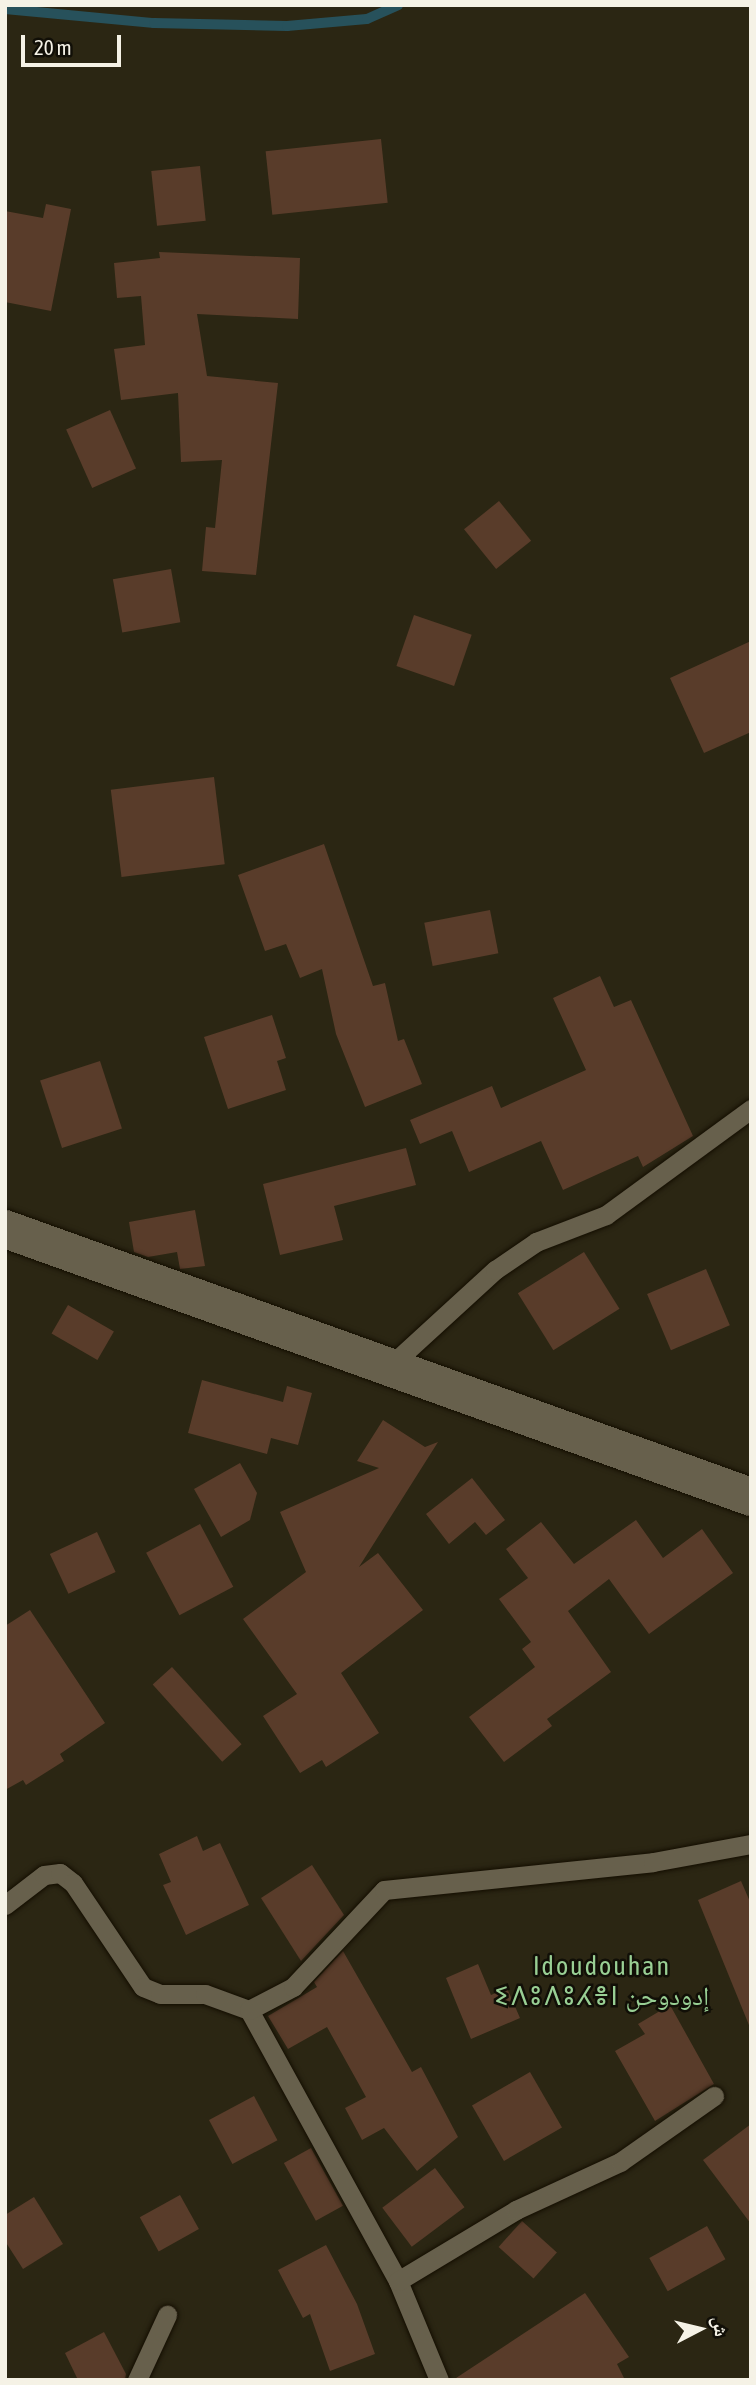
<!DOCTYPE html>
<html>
<head>
<meta charset="utf-8">
<style>
  body { margin:0 }
  #map { position:relative; width:756px; height:2385px; overflow:hidden; background:#2b2613; font-family:"Asap Condensed","Noto Naskh Arabic","Noto Sans Tifinagh",sans-serif }
  div>[style] { position:absolute }
  .stream>* { height:10px; margin:-5px; padding:0 5px; transform-origin:5px; border-radius:5px; background:#27515b }
  .building>* { inset:0; background:#593c2a; transform-origin:0 0 }
  .roads { filter:drop-shadow(0 0 2px #140e01) drop-shadow(0 0 2px #140e01) }
  .service>* { height:19px; margin:-9.5px; padding:0 9.5px; transform-origin:9.5px; border-radius:9.5px; background:#67604c }
  .tertiary>* { height:38px; margin:-19px; padding:0 19px; transform-origin:19px; border-radius:19px; background:#67604c }
  span { translate:-50% -50%; white-space:nowrap; text-align:center; line-height:1.15; -webkit-text-stroke:5px #110f07; paint-order:stroke }
  .quarter-label { font-size:26px; color:#99cf94; letter-spacing:2px }
  .frame { position:absolute; inset:0; border:7px solid #f5f2e6; pointer-events:none }
  .north { position:absolute; left:665px; top:2294px; width:70px; height:70px; -webkit-text-stroke:5px #110f07; paint-order:stroke; rotate:83deg; font-size:19px; font-weight:700; line-height:28px; text-align:center; color:#f5f2e6 }
  .north::after { content:''; display:block; margin:auto; width:24px; height:32px; background:#f5f2e6; clip-path:polygon(50% 0,100% 100%,50% 72%,0 100%) }
  .scale { position:absolute; left:21px; top:35px; width:100px; height:32px; box-sizing:border-box; border:4px solid #f5f2e6; border-top:0; padding-left:9px; font-size:21px; line-height:24px; white-space:nowrap; color:#f5f2e6; -webkit-text-stroke:5px #110f07; paint-order:stroke }
</style>
</head>
<body>
<div id="map">
  <div class="stream">
    <i style="left:5px;top:9px;width:150px;rotate:5.4deg"></i>
    <i style="left:154px;top:23px;width:133px;rotate:1.3deg"></i>
    <i style="left:287px;top:26px;width:80px;rotate:-5deg"></i>
    <i style="left:367px;top:19px;width:34px;rotate:-24deg"></i>
  </div>
  <div class="building">
    <i style="left:381px;top:139px;width:64px;height:116px;rotate:84deg"></i>
    <i style="left:200px;top:166px;width:55px;height:49px;rotate:84deg"></i>
    <i style="clip-path:polygon(46px 204px,71px 209px,51px 311px,5px 302px,5px 211px,43px 218px)"></i>
    <i style="clip-path:polygon(159px 252px,300px 258px,298px 319px,197px 314px,207px 376px,278px 383px,256px 575px,202px 571px,206px 527px,215px 528px,222px 460px,181px 462px,178px 393px,121px 400px,114px 349px,145px 345px,141px 296px,117px 298px,114px 263px,160px 258px)"></i>
    <i style="left:110px;top:410px;width:64px;height:48px;rotate:66deg"></i>
    <i style="left:499px;top:501px;width:51px;height:45px;rotate:51deg"></i>
    <i style="left:171px;top:569px;width:54px;height:59px;rotate:80deg"></i>
    <i style="left:414px;top:615px;width:61px;height:54px;rotate:19deg"></i>
    <i style="clip-path:polygon(751px 641px,751px 732px,704px 753px,670px 678px)"></i>
    <i style="left:214px;top:777px;width:88px;height:104px;rotate:83deg"></i>
    <i style="clip-path:polygon(324px 844px,373px 986px,385px 983px,398px 1041px,404px 1039px,422px 1084px,365px 1107px,336px 1034px,322px 969px,300px 978px,286px 944px,265px 951px,238px 875px)"></i>
    <i style="left:490px;top:910px;width:44px;height:67px;rotate:79deg"></i>
    <i style="clip-path:polygon(600px 976px,614px 1007px,631px 1000px,693px 1136px,643px 1167px,638px 1156px,563px 1190px,541px 1141px,469px 1172px,452px 1131px,420px 1144px,410px 1120px,492px 1086px,501px 1108px,586px 1070px,553px 998px)"></i>
    <i style="clip-path:polygon(272px 1015px,286px 1058px,277px 1061px,286px 1090px,228px 1109px,204px 1037px)"></i>
    <i style="left:100px;top:1061px;width:71px;height:63px;rotate:72deg"></i>
    <i style="clip-path:polygon(406px 1148px,416px 1185px,334px 1206px,343px 1240px,280px 1255px,263px 1184px)"></i>
    <i style="clip-path:polygon(195px 1210px,205px 1266px,180px 1269px,177px 1252px,148px 1257px,134px 1252px,129px 1222px)"></i>
    <i style="left:584px;top:1252px;width:67px;height:78px;rotate:58deg"></i>
    <i style="left:706px;top:1269px;width:61px;height:64px;rotate:67deg"></i>
    <i style="left:68px;top:1305px;width:53px;height:33px;rotate:30deg"></i>
    <i style="clip-path:polygon(202px 1380px,283px 1402px,287px 1386px,312px 1393px,298px 1445px,271px 1438px,267px 1454px,188px 1433px)"></i>
    <i style="clip-path:polygon(383px 1420px,425px 1447px,438px 1442px,359px 1567px,378px 1553px,423px 1610px,341px 1673px,379px 1733px,326px 1767px,322px 1760px,300px 1773px,263px 1716px,297px 1694px,243px 1619px,306px 1572px,280px 1512px,379px 1468px,357px 1461px)"></i>
    <i style="clip-path:polygon(240px 1463px,257px 1493px,250px 1520px,221px 1537px,194px 1489px)"></i>
    <i style="clip-path:polygon(472px 1478px,505px 1520px,486px 1535px,475px 1522px,449px 1544px,426px 1514px)"></i>
    <i style="clip-path:polygon(636px 1520px,663px 1558px,702px 1529px,733px 1573px,649px 1634px,609px 1579px,568px 1611px,611px 1672px,547px 1719px,552px 1726px,504px 1762px,469px 1717px,535px 1667px,522px 1649px,531px 1642px,499px 1599px,528px 1578px,506px 1549px,541px 1522px,574px 1564px)"></i>
    <i style="left:200px;top:1524px;width:71px;height:61px;rotate:62deg"></i>
    <i style="left:97px;top:1532px;width:44px;height:52px;rotate:65deg"></i>
    <i style="clip-path:polygon(30px 1610px,105px 1723px,60px 1754px,64px 1761px,26px 1785px,23px 1780px,5px 1790px,5px 1626px)"></i>
    <i style="left:172px;top:1667px;width:104px;height:26px;rotate:48deg"></i>
    <i style="clip-path:polygon(197px 1836px,203px 1851px,220px 1843px,249px 1905px,186px 1935px,163px 1885px,171px 1882px,159px 1854px)"></i>
    <i style="clip-path:polygon(312px 1865px,344px 1915px,301px 1961px,261px 1898px)"></i>
    <i style="clip-path:polygon(741px 1881px,751px 1904px,751px 2030px,698px 1900px)"></i>
    <i style="clip-path:polygon(343px 1951px,412px 2072px,421px 2067px,458px 2137px,417px 2171px,384px 2128px,362px 2140px,345px 2108px,366px 2097px,327px 2027px,288px 2049px,268px 2016px,317px 1987px,314px 1982px)"></i>
    <i style="clip-path:polygon(478px 1964px,491px 1995px,507px 1988px,520px 2018px,471px 2039px,446px 1978px)"></i>
    <i style="clip-path:polygon(670px 2005px,714px 2084px,655px 2121px,615px 2051px,645px 2034px,638px 2024px)"></i>
    <i style="left:530px;top:2072px;width:64px;height:67px;rotate:60deg"></i>
    <i style="left:254px;top:2096px;width:50px;height:51px;rotate:62deg"></i>
    <i style="clip-path:polygon(751px 2124px,751px 2224px,703px 2160px)"></i>
    <i style="left:311px;top:2148px;width:66px;height:31px;rotate:61deg"></i>
    <i style="left:435px;top:2168px;width:49px;height:66px;rotate:53deg"></i>
    <i style="left:180px;top:2195px;width:39px;height:46px;rotate:61deg"></i>
    <i style="clip-path:polygon(34px 2197px,63px 2244px,23px 2269px,5px 2241px,5px 2215px)"></i>
    <i style="left:522px;top:2221px;width:47px;height:35px;rotate:42deg"></i>
    <i style="left:707px;top:2226px;width:38px;height:66px;rotate:61deg"></i>
    <i style="clip-path:polygon(326px 2245px,357px 2304px,375px 2354px,330px 2371px,310px 2314px,303px 2318px,278px 2270px)"></i>
    <i style="clip-path:polygon(585px 2293px,629px 2357px,617px 2364px,625px 2380px,453px 2380px)"></i>
    <i style="clip-path:polygon(104px 2332px,126px 2374px,125px 2380px,78px 2380px,65px 2353px)"></i>
  </div>
  <div class="roads">
    <div class="service">
      <i style="left:389px;top:1367px;width:144px;rotate:-42.5deg"></i>
      <i style="left:495px;top:1270px;width:50px;rotate:-34.3deg"></i>
      <i style="left:536px;top:1242px;width:75px;rotate:-21.1deg"></i>
      <i style="left:606px;top:1215px;width:180px;rotate:-36.2deg"></i>
      <i style="left:5px;top:1905px;width:49px;rotate:-37.6deg"></i>
      <i style="left:44px;top:1875px;width:16px;rotate:-7deg"></i>
      <i style="left:60px;top:1873px;width:16px;rotate:38deg"></i>
      <i style="left:73px;top:1883px;width:125px;rotate:56.1deg"></i>
      <i style="left:143px;top:1987px;width:18px;rotate:22deg"></i>
      <i style="left:160px;top:1994px;width:45px"></i>
      <i style="left:205px;top:1994px;width:47px;rotate:20deg"></i>
      <i style="left:249px;top:2010px;width:309px;rotate:61.2deg"></i>
      <i style="left:398px;top:2281px;width:107px;rotate:67.5deg"></i>
      <i style="left:249px;top:2010px;width:50px;rotate:-27.6deg"></i>
      <i style="left:293px;top:1987px;width:133px;rotate:-46.8deg"></i>
      <i style="left:384px;top:1890px;width:270px;rotate:-5.9deg"></i>
      <i style="left:653px;top:1862px;width:100px;rotate:-10.4deg"></i>
      <i style="left:398px;top:2281px;width:138px;rotate:-31deg"></i>
      <i style="left:516px;top:2210px;width:115px;rotate:-24.8deg"></i>
      <i style="left:620px;top:2162px;width:115px;rotate:-35.1deg"></i>
      <i style="left:137px;top:2380px;width:72px;rotate:-65.2deg"></i>
    </div>
    <div class="tertiary">
      <i style="left:5px;top:1229px;width:793px;rotate:19.76deg"></i>
    </div>
  </div>
  <div class="quarter-label">
    <span style="left:602px;top:1982px">Idoudouhan<br>ⵉⴷⵓⴷⵓⵃⴻⵏ إدودوحن</span>
  </div>
  <div class="frame"></div>
  <div class="north">ش</div>
  <div class="scale">20 m</div>
</div>
</body>
</html>
